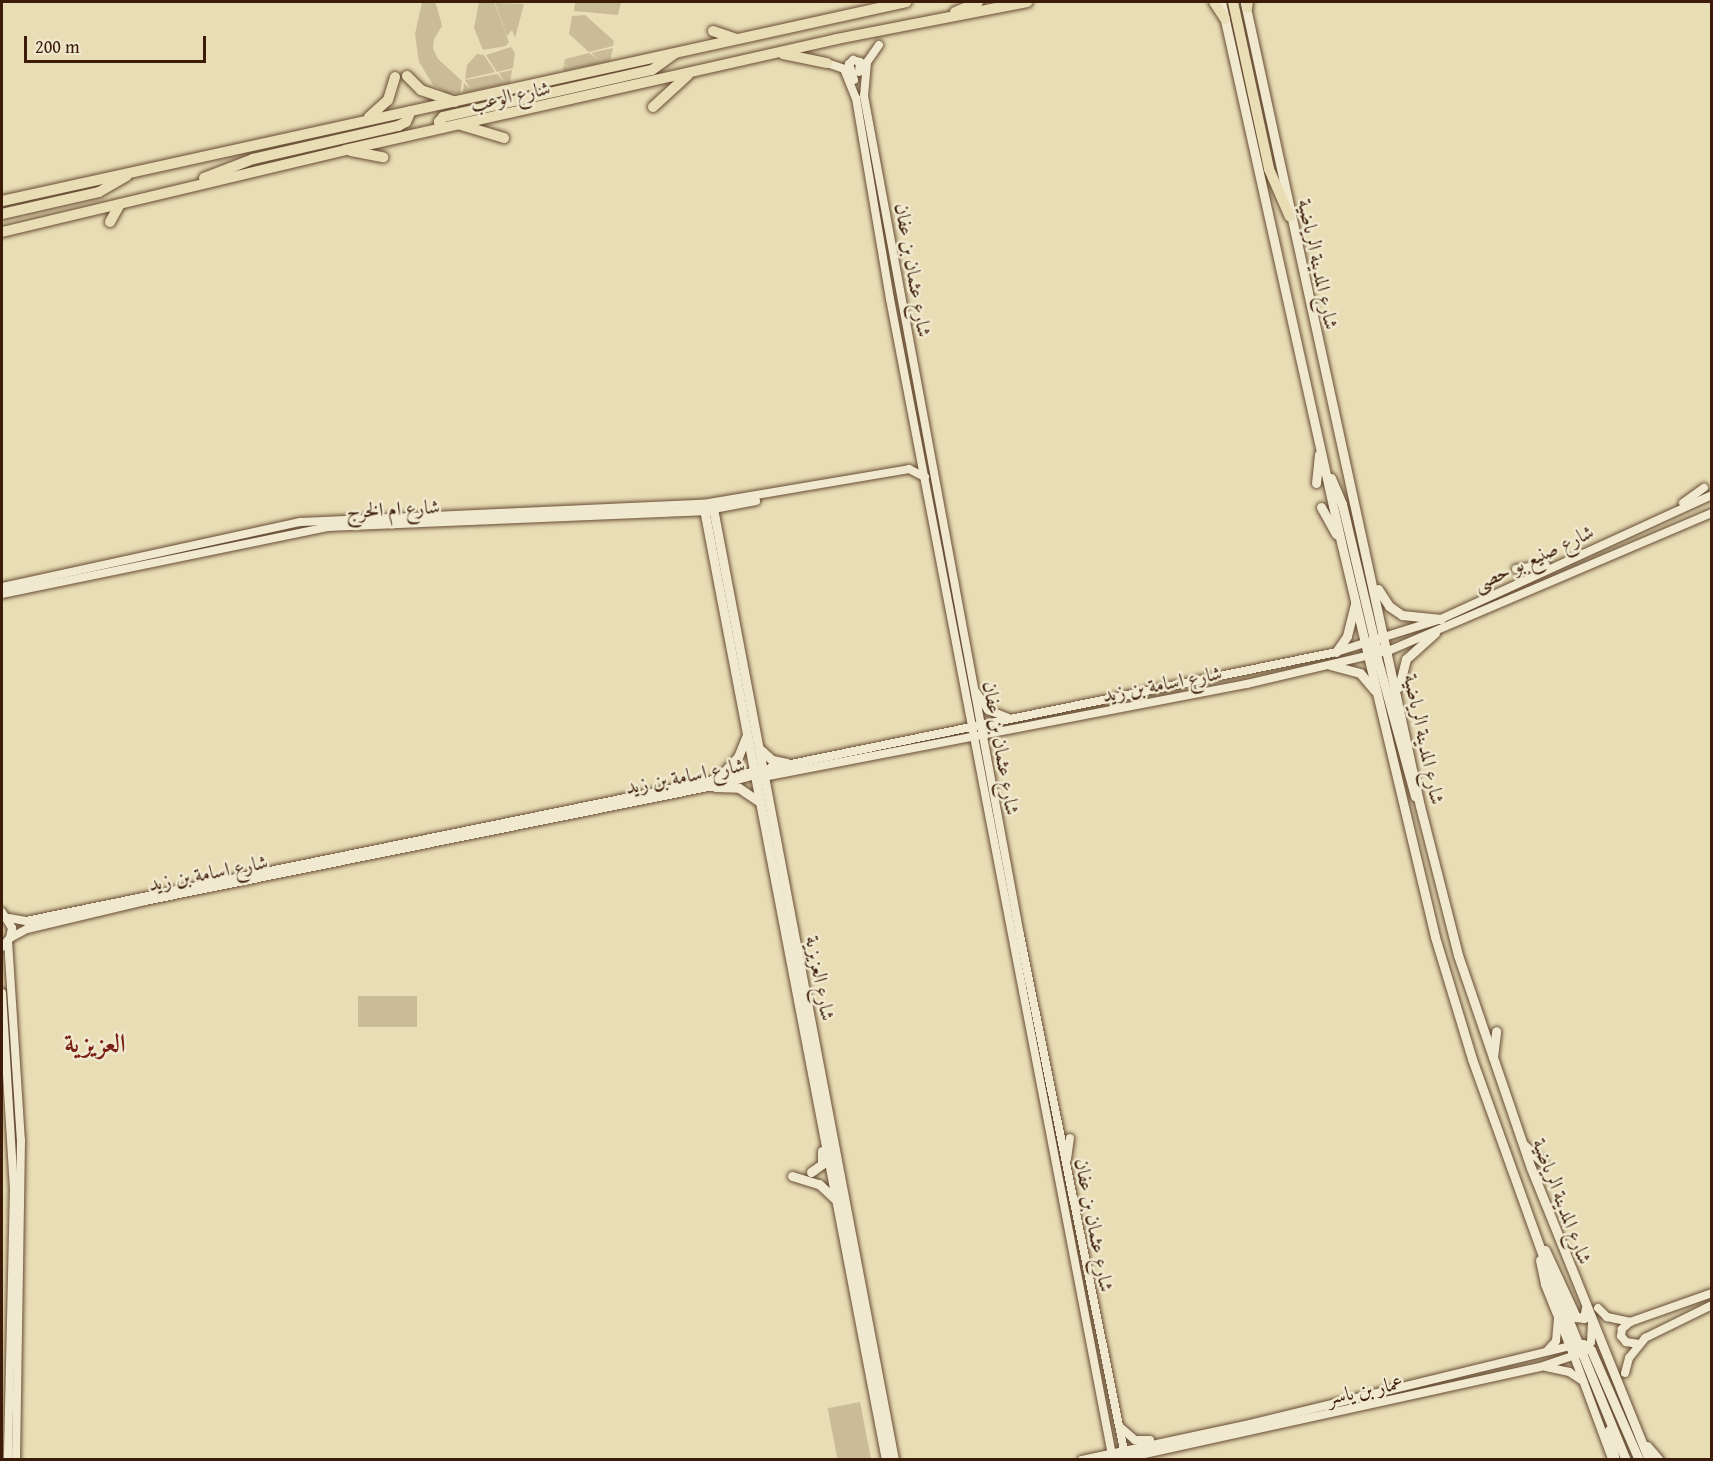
<!DOCTYPE html>
<html>
<head>
<meta charset="utf-8">
<style>
  body { margin:0 }
  #map { position:relative; width:1713px; height:1461px; overflow:hidden; background:#e8ddb5; font-family:"Gentium Book Plus",Amiri,serif }
  div>[style] { position:absolute }
  .green>* { inset:0; background:#cbbc98; transform-origin:0 0 }
  .roads { filter:drop-shadow(0 0 2px #674c34) drop-shadow(0 0 2px #674c34) }
  .tertiary>* { height:8px; margin:-4px; padding:0 4px; transform-origin:4px; border-radius:4px; background:#f0e9cf }
  .secondary>* { height:9px; margin:-4.5px; padding:0 4.5px; transform-origin:4.5px; border-radius:4.5px; background:#f0e9cf }
  .primary>* { height:10px; margin:-5px; padding:0 5px; transform-origin:5px; border-radius:5px; background:#e8ddb5 }
  span { translate:-50% -50%; white-space:nowrap; text-align:center; line-height:1.15; -webkit-text-stroke:5px #f0e9cf; paint-order:stroke }
  .street-label { font-size:20px; color:#3c1c09 }
  .district-label { font-size:26px; color:#7a1f14; font-weight:700 }
  .frame { position:absolute; inset:0; border:3px solid #3c1c09; pointer-events:none }
  .scale { position:absolute; left:24px; top:36px; width:182px; height:27px; box-sizing:border-box; border:3px solid #3c1c09; border-top:0; padding-left:8px; font-size:18px; line-height:21px; white-space:nowrap; color:#3c1c09; -webkit-text-stroke:4px #f0e9cf; paint-order:stroke }
</style>
</head>
<body>
<div id="map">
  <div class="green">
    <i style="clip-path:polygon(422px 2px,435px 2px,437px 7px,442px 26px,434px 39px,433px 49px,438px 59px,462px 81px,460px 93px,448px 94px,433px 85px,419px 62px,415px 34px)"></i>
    <i style="clip-path:polygon(479px 2px,494px 2px,509px 42px,506px 46px,483px 50px,474px 28px)"></i>
    <i style="clip-path:polygon(621px 2px,618px 15px,574px 11px,575px 3px)"></i>
    <i style="clip-path:polygon(495px 3px,524px 4px,515px 38px,512px 30px,507px 36px)"></i>
    <i style="clip-path:polygon(585px 15px,614px 41px,613px 46px,589px 52px,569px 34px,572px 16px)"></i>
    <i style="clip-path:polygon(511px 47px,515px 53px,513px 68px,497px 72px,486px 55px)"></i>
    <i style="clip-path:polygon(613px 48px,610px 61px,563px 71px,564px 65px,570px 68px,564px 64px,565px 59px,589px 53px,602px 62px,591px 53px)"></i>
    <i style="clip-path:polygon(477px 54px,484px 55px,495px 72px,465px 79px,467px 65px)"></i>
    <i style="clip-path:polygon(512px 70px,510px 83px,463px 93px,464px 83px,471px 90px,465px 80px,497px 74px,504px 81px,499px 73px)"></i>
    <i style="left:417px;top:996px;width:31px;height:59px;rotate:90deg"></i>
    <i style="left:860px;top:1402px;width:58px;height:33px;rotate:79deg"></i>
  </div>
  <div class="roads">
    <div class="tertiary">
      <i style="left:879px;top:45px;width:21px;rotate:125deg"></i>
      <i style="left:867px;top:62px;width:34px;rotate:95deg"></i>
      <i style="left:864px;top:96px;width:853px;rotate:79.47deg"></i>
      <i style="left:1020px;top:935px;width:536px;rotate:78.59deg"></i>
      <i style="left:827px;top:63px;width:18px;rotate:19deg"></i>
      <i style="left:844px;top:69px;width:31px;rotate:68deg"></i>
      <i style="left:856px;top:98px;width:204px;rotate:80.4deg"></i>
      <i style="left:890px;top:299px;width:1182px;rotate:79.13deg"></i>
      <i style="left:854px;top:80px;width:17px;rotate:-107deg"></i>
      <i style="left:849px;top:64px;width:6px;rotate:-45deg"></i>
      <i style="left:853px;top:60px;width:7px;rotate:16deg"></i>
      <i style="left:860px;top:62px;width:10px;rotate:96deg"></i>
      <i style="left:1683px;top:503px;width:26px;rotate:-36deg"></i>
      <i style="left:1516px;top:569px;width:30px;rotate:-8deg"></i>
      <i style="left:2px;top:587px;width:305px;rotate:-12.3deg"></i>
      <i style="left:300px;top:522px;width:403px;rotate:-2.6deg"></i>
      <i style="left:703px;top:504px;width:209px;rotate:-9.6deg"></i>
      <i style="left:909px;top:469px;width:18px;rotate:27deg"></i>
      <i style="left:2px;top:594px;width:332px;rotate:-11.6deg"></i>
      <i style="left:327px;top:527px;width:376px;rotate:-2.4deg"></i>
      <i style="left:703px;top:511px;width:54px;rotate:-10.7deg"></i>
      <i style="left:976px;top:692px;width:22px;rotate:56deg"></i>
      <i style="left:988px;top:710px;width:22px;rotate:21deg"></i>
      <i style="left:758px;top:778px;width:498px;rotate:-10.9deg"></i>
      <i style="left:1247px;top:684px;width:145px;rotate:-13.2deg"></i>
      <i style="left:1388px;top:651px;width:352px;rotate:-23.1deg"></i>
      <i style="left:2px;top:912px;width:19px;rotate:58deg"></i>
      <i style="left:12px;top:928px;width:10px;rotate:101deg"></i>
      <i style="left:10px;top:938px;width:12px;rotate:132deg"></i>
      <i style="left:9px;top:918px;width:17px;rotate:10deg"></i>
      <i style="left:26px;top:921px;width:1337px;rotate:-11.6deg"></i>
      <i style="left:1336px;top:652px;width:110px;rotate:-17.4deg"></i>
      <i style="left:1441px;top:619px;width:298px;rotate:-24.6deg"></i>
      <i style="left:10px;top:938px;width:19px;rotate:-28deg"></i>
      <i style="left:27px;top:929px;width:121px;rotate:-13.3deg"></i>
      <i style="left:145px;top:901px;width:585px;rotate:-11.44deg"></i>
      <i style="left:8px;top:941px;width:199px;rotate:86.3deg"></i>
      <i style="left:21px;top:1140px;width:320px;rotate:90.9deg"></i>
      <i style="left:2px;top:993px;width:195px;rotate:86.5deg"></i>
      <i style="left:14px;top:1188px;width:272px;rotate:91.3deg"></i>
      <i style="left:1067px;top:1159px;width:21px;rotate:-82deg"></i>
      <i style="left:1598px;top:1308px;width:13px;rotate:45deg"></i>
      <i style="left:1607px;top:1317px;width:24px;rotate:12deg"></i>
      <i style="left:1630px;top:1322px;width:87px;rotate:-19.5deg"></i>
      <i style="left:1630px;top:1322px;width:11px;rotate:139deg"></i>
      <i style="left:1622px;top:1329px;width:7px;rotate:98deg"></i>
      <i style="left:1621px;top:1336px;width:8px;rotate:50deg"></i>
      <i style="left:1626px;top:1342px;width:13px;rotate:9deg"></i>
      <i style="left:1547px;top:1351px;width:13px;rotate:-48deg"></i>
      <i style="left:1556px;top:1341px;width:24px;rotate:-85deg"></i>
      <i style="left:1574px;top:1356px;width:110px;rotate:69.7deg"></i>
      <i style="left:1546px;top:1367px;width:24px;rotate:12deg"></i>
      <i style="left:1569px;top:1372px;width:17px;rotate:33deg"></i>
      <i style="left:1625px;top:1373px;width:16px;rotate:-75deg"></i>
      <i style="left:1629px;top:1358px;width:26px;rotate:-51deg"></i>
      <i style="left:1645px;top:1338px;width:75px;rotate:-26.2deg"></i>
      <i style="left:1120px;top:1427px;width:20px;rotate:41deg"></i>
      <i style="left:1135px;top:1440px;width:15px"></i>
      <i style="left:1082px;top:1460px;width:172px;rotate:-12.1deg"></i>
      <i style="left:1250px;top:1424px;width:329px;rotate:-13.7deg"></i>
      <i style="left:1117px;top:1460px;width:433px;rotate:-12.4deg"></i>
      <i style="left:1540px;top:1367px;width:46px;rotate:-18.8deg"></i>
      <i style="left:1584px;top:1352px;width:12px;rotate:-55deg"></i>
      <i style="left:1591px;top:1342px;width:20px;rotate:-87deg"></i>
    </div>
    <div class="secondary">
      <i style="left:1221px;top:2px;width:553px;rotate:77.47deg"></i>
      <i style="left:1341px;top:542px;width:406px;rotate:76.6deg"></i>
      <i style="left:1435px;top:937px;width:127px;rotate:73.1deg"></i>
      <i style="left:1472px;top:1059px;width:224px;rotate:70.2deg"></i>
      <i style="left:1548px;top:1270px;width:205px;rotate:67.7deg"></i>
      <i style="left:1245px;top:3px;width:822px;rotate:77.71deg"></i>
      <i style="left:1420px;top:806px;width:154px;rotate:75.7deg"></i>
      <i style="left:1458px;top:955px;width:225px;rotate:71.1deg"></i>
      <i style="left:1531px;top:1168px;width:315px;rotate:68deg"></i>
      <i style="left:1331px;top:478px;width:28px;rotate:67deg"></i>
      <i style="left:1342px;top:504px;width:148px;rotate:76.7deg"></i>
      <i style="left:1376px;top:648px;width:12px;rotate:14deg"></i>
      <i style="left:1316px;top:483px;width:29px;rotate:-84deg"></i>
      <i style="left:712px;top:503px;width:974px;rotate:79.23deg"></i>
      <i style="left:703px;top:504px;width:973px;rotate:79.16deg"></i>
      <i style="left:1321px;top:507px;width:31px;rotate:61deg"></i>
      <i style="left:1378px;top:589px;width:20px;rotate:57deg"></i>
      <i style="left:1389px;top:606px;width:16px;rotate:35deg"></i>
      <i style="left:1402px;top:615px;width:39px;rotate:6deg"></i>
      <i style="left:1374px;top:647px;width:155px;rotate:74.6deg"></i>
      <i style="left:1336px;top:652px;width:19px;rotate:-55deg"></i>
      <i style="left:1347px;top:636px;width:34px;rotate:-76deg"></i>
      <i style="left:1330px;top:665px;width:31px;rotate:15deg"></i>
      <i style="left:1360px;top:673px;width:23px;rotate:50deg"></i>
      <i style="left:1399px;top:687px;width:29px;rotate:-76deg"></i>
      <i style="left:1406px;top:659px;width:39px;rotate:-42deg"></i>
      <i style="left:761px;top:750px;width:15px;rotate:42deg"></i>
      <i style="left:772px;top:760px;width:15px;rotate:11deg"></i>
      <i style="left:720px;top:776px;width:26px;rotate:-47deg"></i>
      <i style="left:738px;top:757px;width:22px;rotate:-68deg"></i>
      <i style="left:712px;top:786px;width:48px;rotate:-15.8deg"></i>
      <i style="left:715px;top:787px;width:24px;rotate:2deg"></i>
      <i style="left:739px;top:788px;width:23px;rotate:34deg"></i>
      <i style="left:1493px;top:1057px;width:26px;rotate:-83deg"></i>
      <i style="left:1524px;top:1145px;width:25px;rotate:43deg"></i>
      <i style="left:811px;top:1172px;width:14px;rotate:-36deg"></i>
      <i style="left:822px;top:1164px;width:13px;rotate:-90deg"></i>
      <i style="left:792px;top:1176px;width:28px;rotate:17deg"></i>
      <i style="left:819px;top:1184px;width:23px;rotate:43deg"></i>
      <i style="left:1545px;top:1250px;width:74px;rotate:65.2deg"></i>
      <i style="left:1576px;top:1317px;width:8px;rotate:7deg"></i>
      <i style="left:1584px;top:1318px;width:10px;rotate:-79deg"></i>
      <i style="left:1540px;top:1260px;width:25px;rotate:78deg"></i>
      <i style="left:1545px;top:1284px;width:78px;rotate:68.1deg"></i>
      <i style="left:1570px;top:1346px;width:13px;rotate:-9deg"></i>
      <i style="left:1583px;top:1344px;width:10px;rotate:37deg"></i>
      <i style="left:1591px;top:1350px;width:120px;rotate:66.4deg"></i>
      <i style="left:1609px;top:1430px;width:31px;rotate:79deg"></i>
      <i style="left:1647px;top:1446px;width:18px;rotate:49deg"></i>
    </div>
    <div class="primary">
      <i style="left:1214px;top:2px;width:20px;rotate:57deg"></i>
      <i style="left:1233px;top:2px;width:171px;rotate:77.8deg"></i>
      <i style="left:1269px;top:169px;width:52px;rotate:66.4deg"></i>
      <i style="left:1247px;top:8px;width:6px;rotate:-81deg"></i>
      <i style="left:955px;top:12px;width:25px;rotate:-23deg"></i>
      <i style="left:713px;top:31px;width:24px;rotate:19deg"></i>
      <i style="left:783px;top:54px;width:45px;rotate:11.6deg"></i>
      <i style="left:407px;top:76px;width:20px;rotate:45deg"></i>
      <i style="left:421px;top:90px;width:36px;rotate:19deg"></i>
      <i style="left:653px;top:107px;width:47px;rotate:-42.4deg"></i>
      <i style="left:369px;top:117px;width:25px;rotate:-42deg"></i>
      <i style="left:388px;top:100px;width:24px;rotate:-73deg"></i>
      <i style="left:461px;top:125px;width:45px;rotate:16.8deg"></i>
      <i style="left:442px;top:128px;width:7px;rotate:-117deg"></i>
      <i style="left:439px;top:122px;width:6px;rotate:-51deg"></i>
      <i style="left:443px;top:117px;width:214px;rotate:-12.7deg"></i>
      <i style="left:652px;top:70px;width:29px;rotate:-36deg"></i>
      <i style="left:351px;top:151px;width:33px;rotate:11deg"></i>
      <i style="left:204px;top:178px;width:53px;rotate:-21.2deg"></i>
      <i style="left:253px;top:159px;width:149px;rotate:-12.8deg"></i>
      <i style="left:398px;top:126px;width:9px;rotate:-27deg"></i>
      <i style="left:406px;top:122px;width:12px;rotate:-66deg"></i>
      <i style="left:2px;top:201px;width:926px;rotate:-12.41deg"></i>
      <i style="left:2px;top:214px;width:99px;rotate:-12.8deg"></i>
      <i style="left:99px;top:192px;width:32px;rotate:-30deg"></i>
      <i style="left:110px;top:222px;width:18px;rotate:-61deg"></i>
      <i style="left:2px;top:232px;width:353px;rotate:-13.4deg"></i>
      <i style="left:345px;top:150px;width:504px;rotate:-12.71deg"></i>
      <i style="left:837px;top:39px;width:194px;rotate:-11deg"></i>
    </div>
  </div>
  <div class="street-label">
    <span style="left:510px;top:95px;rotate:-12deg">شارع الوعب</span>
    <span style="left:1319px;top:264px;rotate:78deg">شارع المدينة الرياضية</span>
    <span style="left:914px;top:270px;rotate:80deg">شارع عثمان بن عفان</span>
    <span style="left:393px;top:508px;rotate:-3deg">شارع ام الخرج</span>
    <span style="left:1533px;top:557px;rotate:-25deg">شارع صنيع بو حصى</span>
    <span style="left:1162px;top:683px;rotate:-11deg">شارع اسامة بن زيد</span>
    <span style="left:1425px;top:739px;rotate:78deg">شارع المدينة الرياضية</span>
    <span style="left:1002px;top:748px;rotate:80deg">شارع عثمان بن عفان</span>
    <span style="left:685px;top:775px;rotate:-11deg">شارع اسامة بن زيد</span>
    <span style="left:208px;top:872px;rotate:-11deg">شارع اسامة بن زيد</span>
    <span style="left:821px;top:978px;rotate:79deg">شارع العزيزية</span>
    <span style="left:1563px;top:1201px;rotate:69deg">شارع المدينة الرياضية</span>
    <span style="left:1095px;top:1225px;rotate:79deg">شارع عثمان بن عفان</span>
    <span style="left:1365px;top:1389px;rotate:-12deg">عمار بن ياسر</span>
  </div>
  <div class="district-label">
    <span style="left:95px;top:1043px">العزيزية</span>
  </div>
  <div class="frame"></div>
  <div class="scale">200 m</div>
</div>
</body>
</html>
